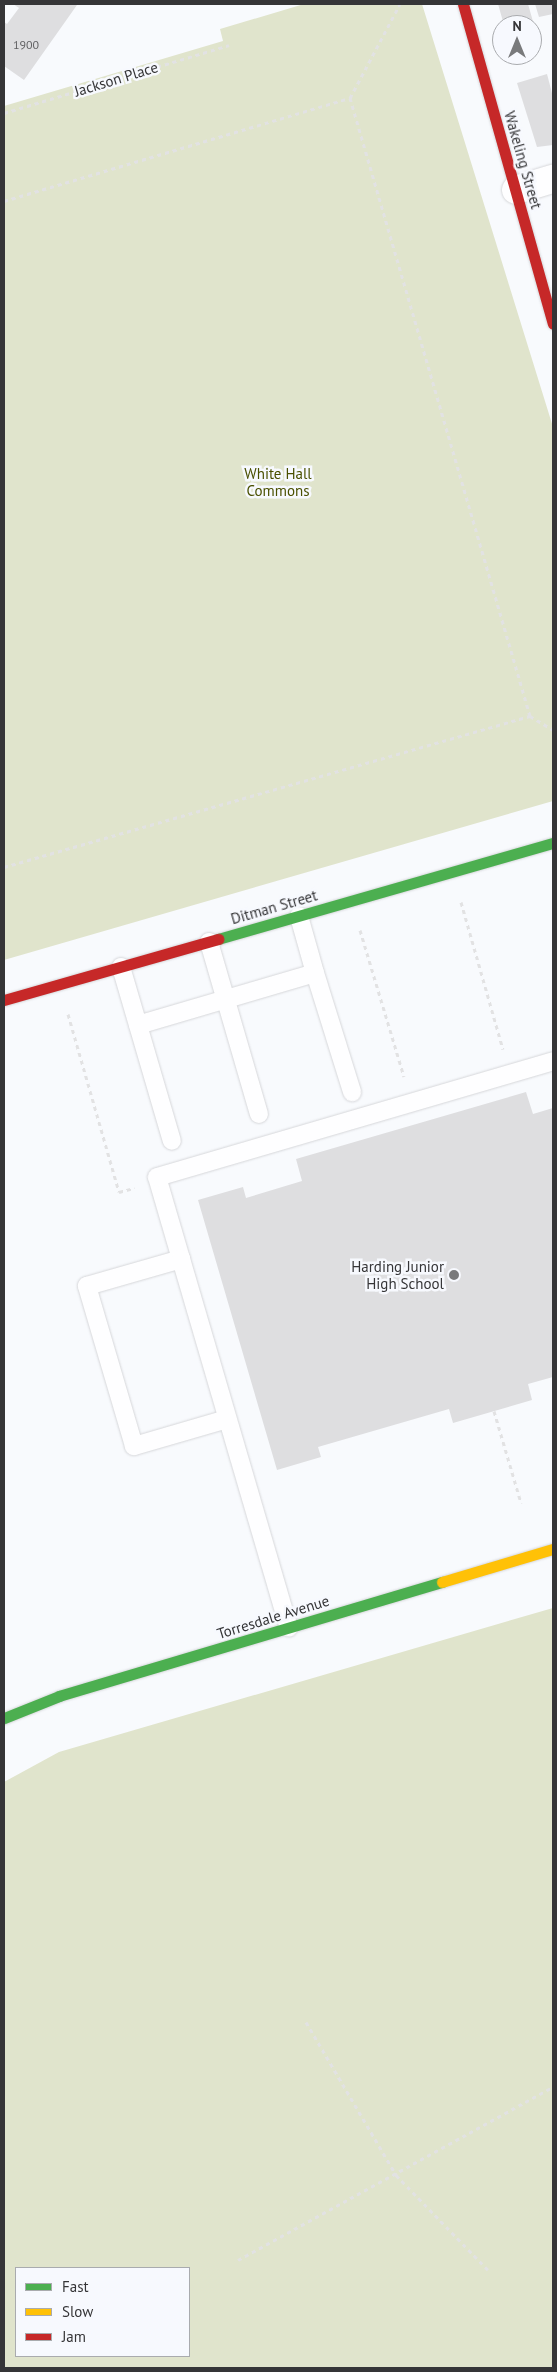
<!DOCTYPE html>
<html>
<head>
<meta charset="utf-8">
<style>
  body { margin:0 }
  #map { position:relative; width:557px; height:2372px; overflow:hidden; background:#f8fafd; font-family:"PT Sans",sans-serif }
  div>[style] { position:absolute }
  .green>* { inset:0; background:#e0e4cc }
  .building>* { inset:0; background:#dedee0 }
  .path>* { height:3px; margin-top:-1.5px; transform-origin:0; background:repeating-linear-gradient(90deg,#e2e2e3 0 4px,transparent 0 8px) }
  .roads { filter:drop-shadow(0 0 1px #d6d7da) drop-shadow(0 0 1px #d6d7da) }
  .lane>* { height:18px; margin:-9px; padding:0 9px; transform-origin:9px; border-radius:9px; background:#fefeff }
  .street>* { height:28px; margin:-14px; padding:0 14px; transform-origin:14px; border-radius:14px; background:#fefeff }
  .fast>* { height:11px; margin:-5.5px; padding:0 5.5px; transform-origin:5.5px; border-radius:5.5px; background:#4caf50 }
  .slow>* { height:11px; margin:-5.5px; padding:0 5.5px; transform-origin:5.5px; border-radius:5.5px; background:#ffc107 }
  .jam>* { height:11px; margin:-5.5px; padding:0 5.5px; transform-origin:5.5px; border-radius:5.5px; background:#c62828 }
  .dots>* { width:14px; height:14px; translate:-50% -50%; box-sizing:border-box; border:2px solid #f7f9fe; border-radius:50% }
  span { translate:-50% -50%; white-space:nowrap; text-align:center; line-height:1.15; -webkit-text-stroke:5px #f7f9fe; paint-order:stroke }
  .number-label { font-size:12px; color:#5f5f61 }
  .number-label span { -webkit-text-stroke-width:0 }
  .street-label { font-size:15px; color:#353537 }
  .park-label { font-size:15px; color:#4a5000 }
  .poi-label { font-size:15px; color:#353537 }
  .right { translate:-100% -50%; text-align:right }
  .frame { position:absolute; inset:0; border:5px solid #353537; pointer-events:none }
  .legend { position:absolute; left:15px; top:2267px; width:175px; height:90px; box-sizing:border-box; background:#f7f9fe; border:1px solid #a9abae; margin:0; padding:6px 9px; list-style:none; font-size:15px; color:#353537 }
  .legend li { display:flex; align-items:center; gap:10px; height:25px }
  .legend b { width:25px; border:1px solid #a9abae }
  .north { position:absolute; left:492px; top:15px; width:50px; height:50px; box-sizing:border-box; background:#f7f9fe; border:1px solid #a9abae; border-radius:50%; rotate:0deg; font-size:14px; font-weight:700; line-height:20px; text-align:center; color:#353537 }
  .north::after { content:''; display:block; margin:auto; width:18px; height:22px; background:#797a7c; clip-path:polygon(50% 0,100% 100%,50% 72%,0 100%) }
</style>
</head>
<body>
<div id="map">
  <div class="green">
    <i style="clip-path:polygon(304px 4px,422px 4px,553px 427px,553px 801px,4px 960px,4px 106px,223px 41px,220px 29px)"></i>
    <i style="clip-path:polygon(evenodd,553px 1608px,553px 2368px,4px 2368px,4px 1782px,59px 1752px,553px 1608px,189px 2268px,189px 2356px,16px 2356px,16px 2268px,189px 2268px)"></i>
  </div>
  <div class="building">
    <i style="clip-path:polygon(13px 4px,77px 5px,24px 80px,4px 66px,4px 22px,7px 24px,19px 8px)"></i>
    <i style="clip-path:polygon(498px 4px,528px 4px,536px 32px,532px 33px,532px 25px,504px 25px)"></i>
    <i style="clip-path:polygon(535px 4px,553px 4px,553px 14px,539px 17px)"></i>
    <i style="clip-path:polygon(547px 74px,553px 97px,553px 145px,537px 147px,517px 83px)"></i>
    <i style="clip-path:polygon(526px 1092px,533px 1114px,553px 1108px,553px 1377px,528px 1384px,532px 1400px,453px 1423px,449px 1409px,318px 1447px,321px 1457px,277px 1470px,198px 1200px,243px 1187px,246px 1198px,302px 1181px,296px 1159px)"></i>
  </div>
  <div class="path">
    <i style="left:4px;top:113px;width:235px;rotate:-16.8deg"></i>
    <i style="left:4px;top:201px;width:361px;rotate:-16.6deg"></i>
    <i style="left:350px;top:98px;width:106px;rotate:-62deg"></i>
    <i style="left:530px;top:716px;width:27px;rotate:31deg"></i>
    <i style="left:4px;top:867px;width:547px;rotate:-16.02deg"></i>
    <i style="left:530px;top:716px;width:644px;rotate:-106.24deg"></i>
    <i style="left:461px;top:902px;width:153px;rotate:74.1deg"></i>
    <i style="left:360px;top:930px;width:153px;rotate:73.3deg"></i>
    <i style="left:68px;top:1014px;width:185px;rotate:74deg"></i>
    <i style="left:119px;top:1192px;width:16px;rotate:-15deg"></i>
    <i style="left:494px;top:1411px;width:96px;rotate:73.6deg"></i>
    <i style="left:306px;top:2022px;width:178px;rotate:59.5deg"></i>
    <i style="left:396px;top:2175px;width:132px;rotate:45.9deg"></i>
    <i style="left:238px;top:2260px;width:359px;rotate:-28.8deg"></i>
  </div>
  <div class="roads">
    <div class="lane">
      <i style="left:209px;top:942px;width:179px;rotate:73.8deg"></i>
      <i style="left:121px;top:967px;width:181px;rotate:73.7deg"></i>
      <i style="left:315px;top:973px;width:125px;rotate:72.7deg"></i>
      <i style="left:138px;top:1025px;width:184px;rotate:-16.4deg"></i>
      <i style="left:315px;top:973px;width:59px;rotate:-105.7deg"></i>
      <i style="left:181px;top:1259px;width:85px;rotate:-106.3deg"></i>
      <i style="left:157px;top:1177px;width:413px;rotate:-16.3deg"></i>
      <i style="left:227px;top:1419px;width:97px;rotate:163.8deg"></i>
      <i style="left:134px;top:1446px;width:167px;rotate:-106.4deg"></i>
      <i style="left:87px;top:1286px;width:98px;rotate:-16deg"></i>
      <i style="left:181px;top:1259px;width:384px;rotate:73.7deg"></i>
    </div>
    <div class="street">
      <i style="left:516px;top:190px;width:39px;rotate:-17deg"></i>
    </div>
    <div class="fast">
      <i style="left:218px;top:939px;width:348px;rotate:-16deg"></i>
      <i style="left:4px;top:1718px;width:59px;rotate:-21.8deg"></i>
      <i style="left:59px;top:1696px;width:400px;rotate:-16.6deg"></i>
    </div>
    <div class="slow">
      <i style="left:442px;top:1582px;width:116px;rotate:-16.6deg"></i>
    </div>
    <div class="jam">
      <i style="left:463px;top:4px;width:332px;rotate:74.3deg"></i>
      <i style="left:4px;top:1000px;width:223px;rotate:-15.9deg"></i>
    </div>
  </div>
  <div class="dots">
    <i style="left:454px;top:1275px;background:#797a7c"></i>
  </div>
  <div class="number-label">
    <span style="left:26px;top:45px">1900</span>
  </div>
  <div class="street-label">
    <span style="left:116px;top:79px;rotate:-17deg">Jackson Place</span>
    <span style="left:523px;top:160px;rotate:74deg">Wakeling Street</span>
    <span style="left:274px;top:907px;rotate:-16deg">Ditman Street</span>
    <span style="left:273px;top:1617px;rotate:-17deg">Torresdale Avenue</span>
  </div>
  <div class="park-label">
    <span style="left:278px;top:482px">White Hall<br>Commons</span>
  </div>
  <div class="poi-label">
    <span class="right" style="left:444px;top:1275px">Harding Junior<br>High School</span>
  </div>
  <div class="frame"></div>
  <ul class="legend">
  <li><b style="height:6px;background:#4caf50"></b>Fast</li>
  <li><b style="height:6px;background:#ffc107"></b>Slow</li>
  <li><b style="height:6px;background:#c62828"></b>Jam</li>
  </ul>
  <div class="north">N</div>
</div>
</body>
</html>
